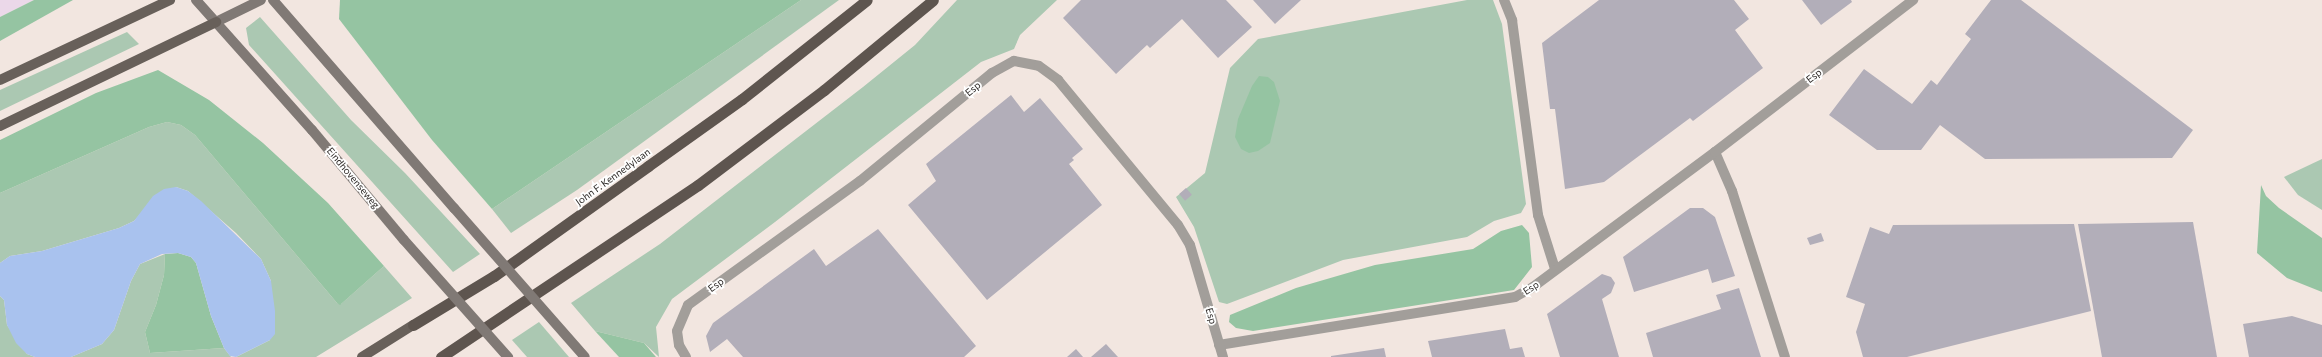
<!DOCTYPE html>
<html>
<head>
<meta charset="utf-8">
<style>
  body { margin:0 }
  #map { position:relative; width:2322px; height:357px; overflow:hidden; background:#f2e6e0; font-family:Commissioner,sans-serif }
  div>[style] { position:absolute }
  .education>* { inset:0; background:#ebd8e9 }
  .green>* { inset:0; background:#abc8b2 }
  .forest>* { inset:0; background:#95c4a2 }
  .water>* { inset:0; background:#a9c2ee }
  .building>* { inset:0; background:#b2aeb9; transform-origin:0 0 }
  .minor>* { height:10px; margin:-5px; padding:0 5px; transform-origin:5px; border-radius:5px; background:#a29e9a }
  .secondary>* { height:10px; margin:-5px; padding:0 5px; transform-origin:5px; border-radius:5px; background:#807975 }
  .primary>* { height:10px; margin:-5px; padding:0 5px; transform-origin:5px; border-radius:5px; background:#68605a }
  .trunk>* { height:11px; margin:-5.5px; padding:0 5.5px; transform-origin:5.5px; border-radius:5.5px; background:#5e554f }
  .secondary-bridge>* { height:10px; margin:-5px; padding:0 5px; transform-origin:5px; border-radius:5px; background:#807975 }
  span { translate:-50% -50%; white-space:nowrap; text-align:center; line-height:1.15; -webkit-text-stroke:3.5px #fff; paint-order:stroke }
  .street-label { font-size:10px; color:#2f2b29 }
</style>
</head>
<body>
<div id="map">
  <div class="education">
    <i style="clip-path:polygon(0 0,34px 0,0 17px)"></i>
  </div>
  <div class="green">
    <i style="clip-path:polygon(801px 0,839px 0,577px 190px,511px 233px,492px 209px)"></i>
    <i style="clip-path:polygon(957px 0,1057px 0,1020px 35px,1014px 49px,981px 62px,775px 222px,672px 299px,656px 327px,659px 357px,644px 343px,595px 331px,571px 303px,660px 244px,863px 87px,915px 45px)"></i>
    <i style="clip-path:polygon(1467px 0,1493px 0,1502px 24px,1526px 204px,1521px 213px,1494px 221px,1467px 237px,1343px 260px,1227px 304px,1219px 302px,1194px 227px,1176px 197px,1205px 173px,1230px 68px,1258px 39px)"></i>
    <i style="clip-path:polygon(260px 17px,351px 120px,405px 173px,480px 254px,453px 272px,249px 45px,246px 28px)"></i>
    <i style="clip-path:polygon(127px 32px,139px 44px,0 111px,0 90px)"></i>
    <i style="clip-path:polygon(167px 122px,181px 125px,195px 135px,337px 303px,341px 304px,384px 266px,412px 298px,316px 357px,236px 357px,270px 340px,271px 281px,261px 259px,236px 233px,188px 191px,176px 187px,143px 211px,134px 221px,119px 228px,42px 251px,10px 256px,0 263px,0 193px,149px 127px)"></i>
    <i style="clip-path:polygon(2322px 159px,2322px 210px,2298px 195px,2284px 177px)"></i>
    <i style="clip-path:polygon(165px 254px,164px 275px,156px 305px,145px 332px,150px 353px,224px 348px,231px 357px,71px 357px,102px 344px,114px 330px,131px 281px,140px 264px)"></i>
    <i style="clip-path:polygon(0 296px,4px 300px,7px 325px,27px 354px,35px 357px,0 357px)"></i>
    <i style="clip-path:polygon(539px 322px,569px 357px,527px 357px,512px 340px)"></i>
  </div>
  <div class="forest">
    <i style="clip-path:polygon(34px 0,73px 0,0 41px,0 17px)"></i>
    <i style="clip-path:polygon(340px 0,801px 0,492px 209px,432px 140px,339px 19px)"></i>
    <i style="clip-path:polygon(158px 70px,209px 100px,263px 143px,328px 203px,384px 266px,340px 305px,337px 303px,195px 135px,181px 125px,167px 122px,149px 127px,0 193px,0 140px,96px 93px)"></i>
    <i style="clip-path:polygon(1259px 76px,1268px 77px,1274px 82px,1280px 101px,1270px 143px,1258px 151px,1249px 153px,1241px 149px,1235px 137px,1238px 119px,1252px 86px)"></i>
    <i style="clip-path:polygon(2261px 185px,2266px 196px,2279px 208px,2322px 238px,2322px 292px,2287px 278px,2257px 253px)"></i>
    <i style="clip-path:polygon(1522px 225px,1529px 233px,1532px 267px,1514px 290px,1253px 331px,1236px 328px,1229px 322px,1230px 315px,1296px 288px,1375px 265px,1473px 249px,1501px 231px)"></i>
    <i style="clip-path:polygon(178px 253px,191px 257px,196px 263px,211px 316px,224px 348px,150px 353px,145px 332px,156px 305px,164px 275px,165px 254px)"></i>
    <i style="clip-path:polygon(595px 331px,644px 343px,656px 357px,619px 357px)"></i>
  </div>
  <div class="water">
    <i style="clip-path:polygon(176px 187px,188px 191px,201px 201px,261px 259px,271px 281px,275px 311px,275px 334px,270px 340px,236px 357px,230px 356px,224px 348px,211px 316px,196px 263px,191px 257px,178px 253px,162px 254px,140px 264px,131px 281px,114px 330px,102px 344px,71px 357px,35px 357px,27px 354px,16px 343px,7px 325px,4px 300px,0 296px,0 263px,10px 256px,42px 251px,119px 228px,134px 221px,153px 196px,164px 189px)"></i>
  </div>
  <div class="building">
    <i style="clip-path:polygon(1081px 0,1226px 0,1252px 27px,1218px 58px,1182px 19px,1150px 48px,1147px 45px,1116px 74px,1063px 18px)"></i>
    <i style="clip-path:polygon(1253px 0,1301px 0,1275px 24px)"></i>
    <i style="clip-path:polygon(1599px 0,1734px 0,1749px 19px,1735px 30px,1763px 68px,1693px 121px,1690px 118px,1604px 182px,1565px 189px,1555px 109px,1550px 109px,1542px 43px)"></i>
    <i style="clip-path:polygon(1802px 0,1851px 0,1852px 2px,1821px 25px)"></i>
    <i style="clip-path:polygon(1991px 0,2021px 0,2193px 130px,2172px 158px,1985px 159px,1940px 125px,1921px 150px,1877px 150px,1829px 115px,1864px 69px,1912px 104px,1931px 80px,1937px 85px,1971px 39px,1965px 34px)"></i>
    <i style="clip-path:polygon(1011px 95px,1024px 112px,1040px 98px,1083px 149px,1072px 158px,1074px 160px,1069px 164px,1102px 205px,987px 300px,908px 205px,936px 181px,926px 164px)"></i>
    <i style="left:1186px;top:188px;width:9px;height:9px;rotate:49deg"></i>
    <i style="clip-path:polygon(1690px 208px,1703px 208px,1715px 217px,1735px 276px,1712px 283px,1708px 269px,1634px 292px,1623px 257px)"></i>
    <i style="clip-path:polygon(2193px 222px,2217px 357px,2102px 357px,2078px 224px)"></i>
    <i style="clip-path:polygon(2074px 224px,2091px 311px,1907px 357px,1863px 357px,1856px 332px,1865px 304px,1846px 297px,1870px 227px,1889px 234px,1893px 225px)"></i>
    <i style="clip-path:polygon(878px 229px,976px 346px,964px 357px,743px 357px,727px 339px,710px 352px,706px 336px,713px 323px,814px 249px,826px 266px)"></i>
    <i style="clip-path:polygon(1821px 233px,1824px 241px,1810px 245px,1807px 238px)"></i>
    <i style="clip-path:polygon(1602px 274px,1611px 277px,1615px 283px,1611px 293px,1602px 299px,1619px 357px,1560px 357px,1547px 314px)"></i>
    <i style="clip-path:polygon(1739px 288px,1761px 357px,1653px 357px,1646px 333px,1721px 309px,1716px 295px)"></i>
    <i style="clip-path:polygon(2292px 316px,2322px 325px,2322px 357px,2249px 357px,2243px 324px)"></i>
    <i style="clip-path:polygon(1505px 329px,1510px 349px,1522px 347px,1525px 357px,1432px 357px,1428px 341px)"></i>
    <i style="clip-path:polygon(1106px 344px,1118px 357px,1091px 357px)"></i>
    <i style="clip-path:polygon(1384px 348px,1386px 357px,1331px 357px,1331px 356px)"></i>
    <i style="clip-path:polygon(1076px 349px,1083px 357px,1067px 357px)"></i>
  </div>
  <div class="minor">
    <i style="left:1504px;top:0;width:22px;rotate:68deg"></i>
    <i style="left:1512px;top:20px;width:197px;rotate:82.4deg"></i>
    <i style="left:1538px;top:215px;width:57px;rotate:72.5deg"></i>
    <i style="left:1715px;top:152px;width:43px;rotate:66.4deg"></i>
    <i style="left:1732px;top:191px;width:174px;rotate:72.3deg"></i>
    <i style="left:1219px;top:345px;width:300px;rotate:-9.2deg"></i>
    <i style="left:1515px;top:297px;width:21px;rotate:-29deg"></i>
    <i style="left:1533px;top:287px;width:227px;rotate:-36.6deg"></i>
    <i style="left:1715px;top:152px;width:250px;rotate:-37.5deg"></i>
    <i style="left:686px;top:357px;width:14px;rotate:-120deg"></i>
    <i style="left:679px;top:345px;width:14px;rotate:-98deg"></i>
    <i style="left:677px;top:331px;width:28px;rotate:-67deg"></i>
    <i style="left:688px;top:305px;width:212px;rotate:-35.8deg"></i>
    <i style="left:860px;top:181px;width:171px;rotate:-39.3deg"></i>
    <i style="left:992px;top:73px;width:25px;rotate:-29deg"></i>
    <i style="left:1014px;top:61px;width:25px;rotate:11deg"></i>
    <i style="left:1039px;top:66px;width:24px;rotate:36deg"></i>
    <i style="left:1058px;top:80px;width:188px;rotate:50.4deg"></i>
    <i style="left:1178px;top:225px;width:23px;rotate:59deg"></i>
    <i style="left:1190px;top:245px;width:117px;rotate:73.6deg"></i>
  </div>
  <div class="secondary">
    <i style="left:196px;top:0;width:174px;rotate:48.3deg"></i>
    <i style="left:312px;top:130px;width:143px;rotate:50.1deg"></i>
    <i style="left:273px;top:0;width:276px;rotate:49deg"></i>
    <i style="left:216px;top:22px;width:50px;rotate:-26.1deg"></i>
  </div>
  <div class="primary">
    <i style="left:0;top:80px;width:188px;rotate:-25.2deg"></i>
    <i style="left:0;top:126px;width:240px;rotate:-25.7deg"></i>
    <i style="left:362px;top:357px;width:60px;rotate:-32.1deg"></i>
  </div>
  <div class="trunk">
    <i style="left:413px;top:325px;width:95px;rotate:-31.2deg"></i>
    <i style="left:494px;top:276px;width:189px;rotate:-35.5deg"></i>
    <i style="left:648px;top:166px;width:115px;rotate:-35.5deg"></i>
    <i style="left:742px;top:99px;width:159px;rotate:-38.4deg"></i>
    <i style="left:441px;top:357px;width:309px;rotate:-33.8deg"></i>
    <i style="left:698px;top:185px;width:158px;rotate:-37deg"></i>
    <i style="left:824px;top:90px;width:141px;rotate:-39.5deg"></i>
  </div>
  <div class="secondary-bridge">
    <i style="left:454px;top:208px;width:198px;rotate:48.7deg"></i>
    <i style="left:404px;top:240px;width:157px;rotate:48.4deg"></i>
  </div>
  <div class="street-label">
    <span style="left:1814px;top:76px;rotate:-37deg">Esp</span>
    <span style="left:973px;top:89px;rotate:-39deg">Esp</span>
    <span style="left:613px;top:177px;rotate:-36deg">John F. Kennedylaan</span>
    <span style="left:353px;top:178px;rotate:50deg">Eindhovenseweg</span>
    <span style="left:716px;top:285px;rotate:-36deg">Esp</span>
    <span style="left:1531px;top:288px;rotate:-33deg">Esp</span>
    <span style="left:1211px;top:316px;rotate:74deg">Esp</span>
  </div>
</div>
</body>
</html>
